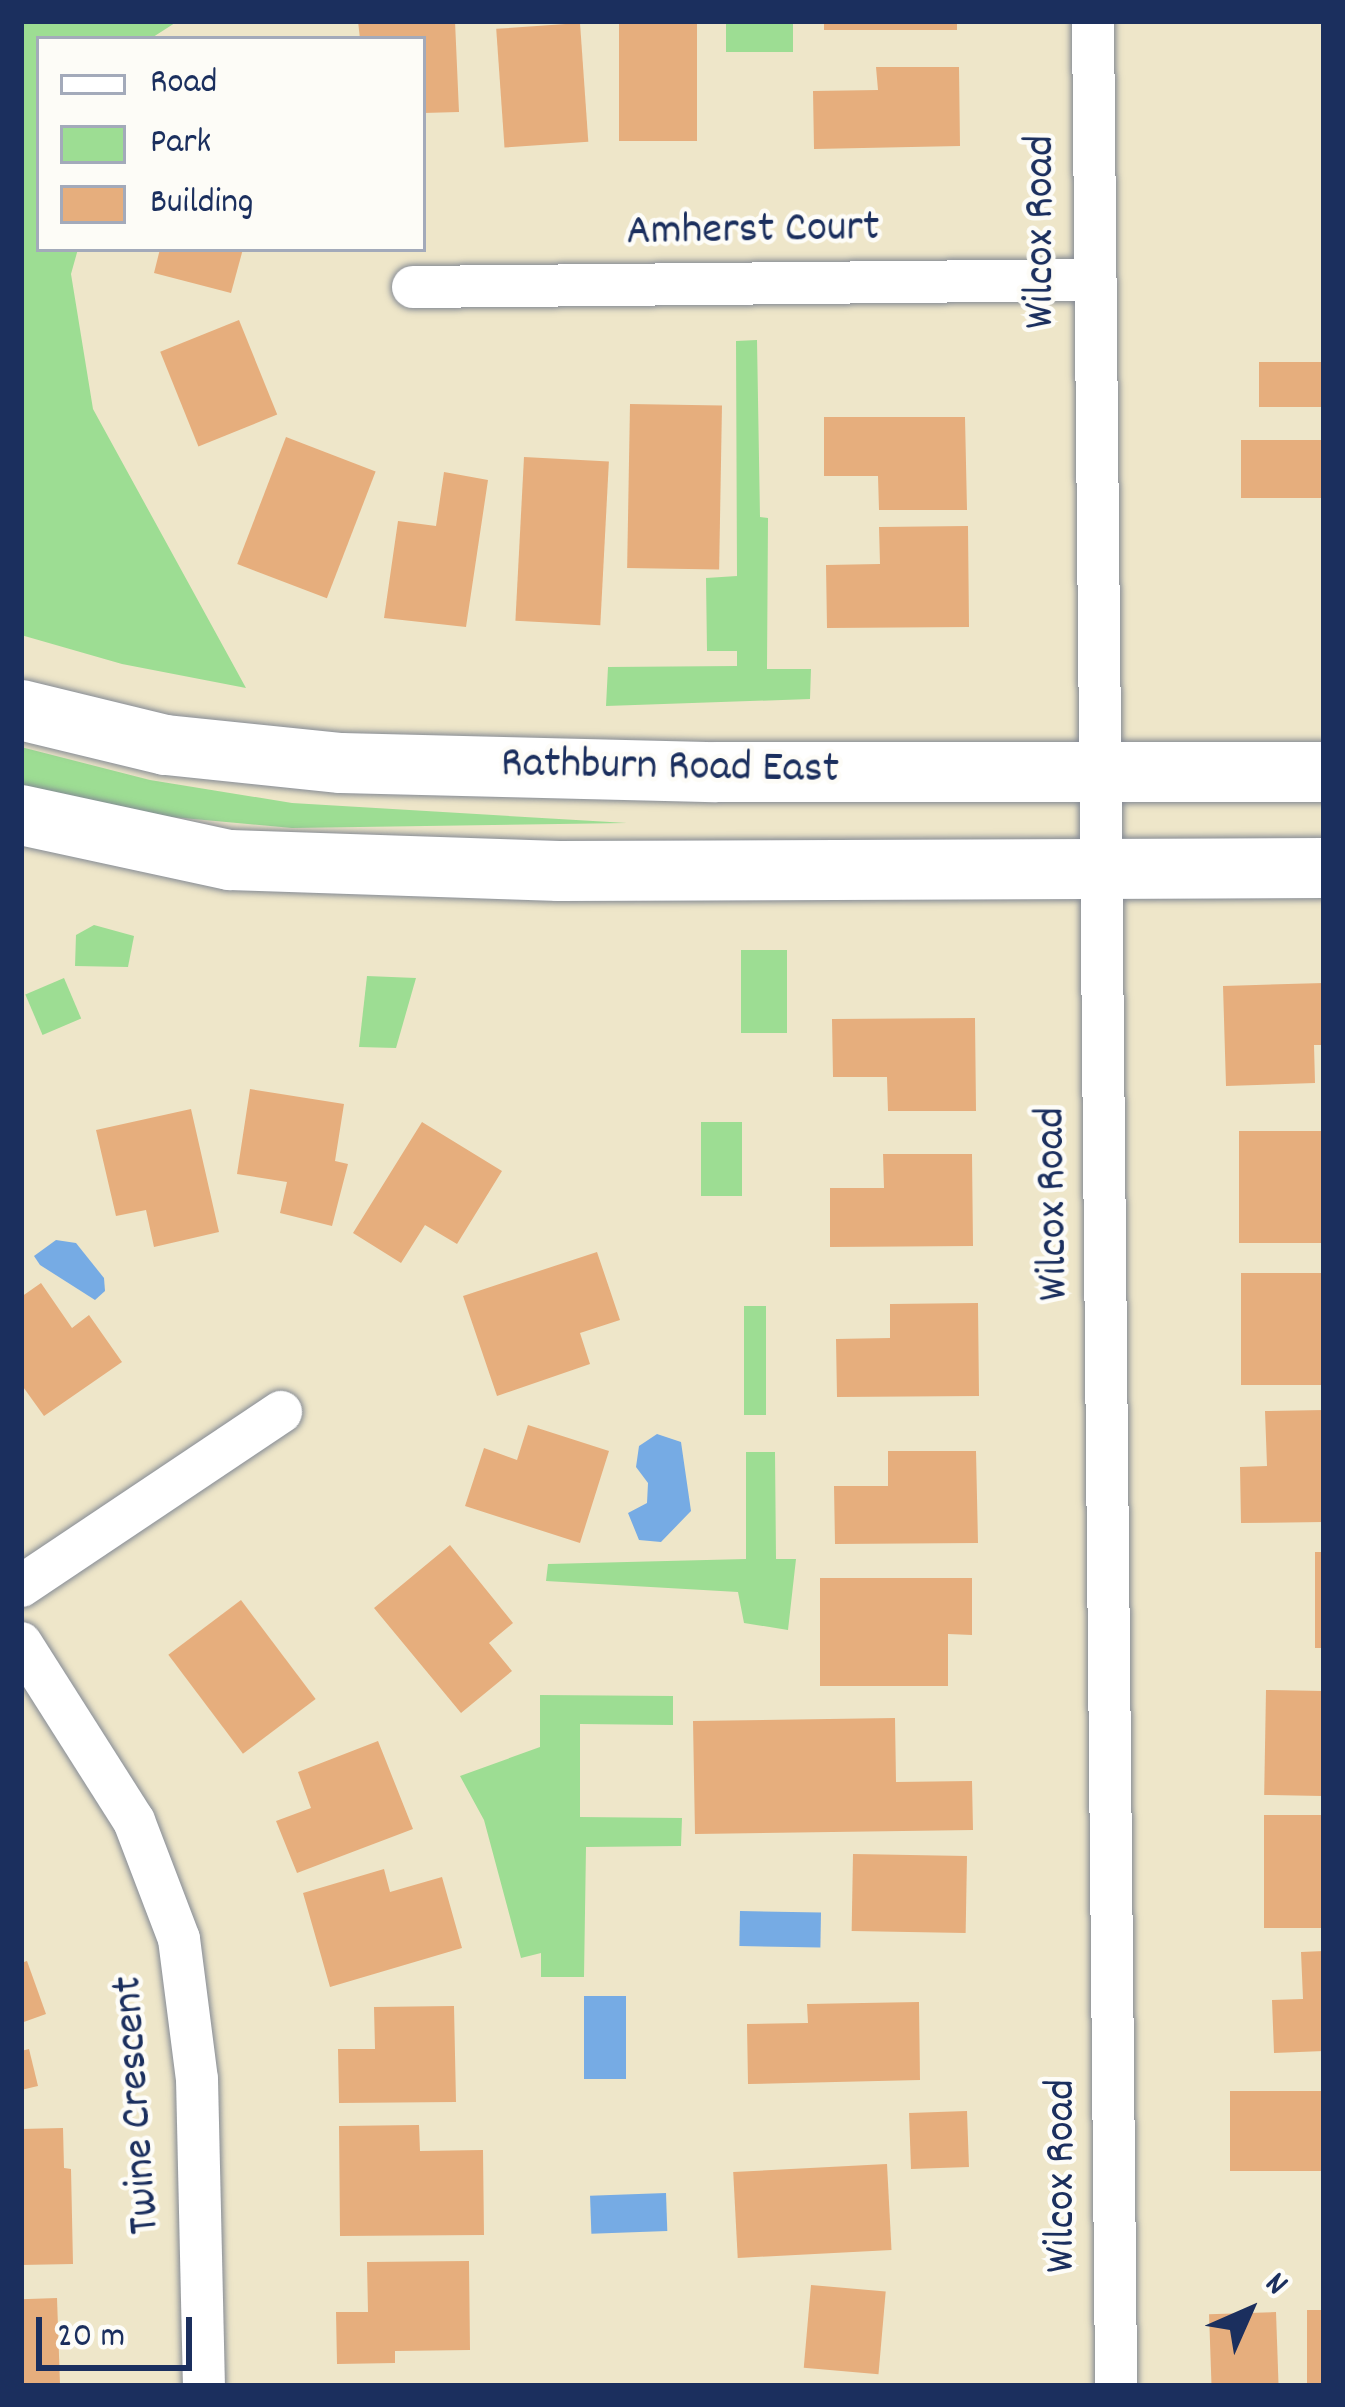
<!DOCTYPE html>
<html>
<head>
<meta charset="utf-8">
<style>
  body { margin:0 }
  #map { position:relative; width:1345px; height:2407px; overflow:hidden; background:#eee6c9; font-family:Dekko,sans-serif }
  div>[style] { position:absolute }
  .green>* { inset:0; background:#9ddd93; transform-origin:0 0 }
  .water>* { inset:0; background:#76abe4; transform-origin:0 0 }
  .building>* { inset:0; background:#e6ae7d; transform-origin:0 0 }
  .roads { filter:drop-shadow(0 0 3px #848a94) drop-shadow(0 0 3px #848a94) }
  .street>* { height:42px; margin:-21px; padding:0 21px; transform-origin:21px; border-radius:21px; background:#fff }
  .secondary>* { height:60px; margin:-30px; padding:0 30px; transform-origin:30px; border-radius:30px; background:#fff }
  span { translate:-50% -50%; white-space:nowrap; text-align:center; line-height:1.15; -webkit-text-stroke:9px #fdfcf7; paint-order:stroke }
  .street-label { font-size:45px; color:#1b2f5e }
  .frame { position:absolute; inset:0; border:24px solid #1b2f5e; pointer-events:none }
  .legend { position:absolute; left:36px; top:36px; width:390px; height:216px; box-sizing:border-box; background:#fdfcf7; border:3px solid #a3aaba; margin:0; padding:15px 21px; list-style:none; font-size:36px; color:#1b2f5e }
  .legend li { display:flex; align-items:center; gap:24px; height:60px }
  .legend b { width:60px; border:3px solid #a3aaba }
  .north { position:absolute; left:1189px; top:2251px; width:120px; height:120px; -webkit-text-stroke:9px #fdfcf7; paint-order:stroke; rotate:45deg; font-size:33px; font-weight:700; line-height:48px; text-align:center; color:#1b2f5e }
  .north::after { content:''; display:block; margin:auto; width:42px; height:54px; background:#1b2f5e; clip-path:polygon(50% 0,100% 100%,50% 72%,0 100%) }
  .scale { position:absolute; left:36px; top:2317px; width:156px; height:54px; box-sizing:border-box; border:6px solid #1b2f5e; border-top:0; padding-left:15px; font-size:36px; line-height:42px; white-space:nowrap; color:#1b2f5e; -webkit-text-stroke:9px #fdfcf7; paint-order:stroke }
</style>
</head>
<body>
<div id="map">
  <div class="green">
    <i style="clip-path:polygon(21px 21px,178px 21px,150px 39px,39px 39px,39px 249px,78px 249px,71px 274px,93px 409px,246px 688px,122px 664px,21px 635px)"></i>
    <i style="left:726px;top:21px;width:67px;height:31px"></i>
    <i style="clip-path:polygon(757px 340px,760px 517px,768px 518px,767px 669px,811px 669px,810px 699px,606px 706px,608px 667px,737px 666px,737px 651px,707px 651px,706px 578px,737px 576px,736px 341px)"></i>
    <i style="clip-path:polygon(21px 747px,150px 780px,292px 803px,627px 823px,292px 828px,150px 815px,21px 786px)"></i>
    <i style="clip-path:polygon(94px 925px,134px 936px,128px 967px,75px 966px,76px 935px)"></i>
    <i style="left:741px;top:950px;width:46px;height:83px"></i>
    <i style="clip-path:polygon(367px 976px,416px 978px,396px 1048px,359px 1047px)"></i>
    <i style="left:64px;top:978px;width:44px;height:42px;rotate:67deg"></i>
    <i style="left:701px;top:1122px;width:41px;height:74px"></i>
    <i style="left:744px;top:1306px;width:22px;height:109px"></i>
    <i style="clip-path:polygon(746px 1452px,775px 1452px,776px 1559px,796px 1559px,788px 1630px,744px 1623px,738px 1592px,546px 1581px,548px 1564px,746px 1559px)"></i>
    <i style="clip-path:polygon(540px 1695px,673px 1696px,673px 1725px,580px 1724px,580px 1817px,682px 1818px,681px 1846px,586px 1847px,584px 1977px,541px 1977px,541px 1953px,521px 1958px,484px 1820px,460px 1776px,540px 1747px)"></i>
  </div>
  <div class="water">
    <i style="clip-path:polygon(56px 1240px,76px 1243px,104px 1278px,105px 1291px,95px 1300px,40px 1265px,34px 1256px)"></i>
    <i style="clip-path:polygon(657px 1434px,681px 1442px,691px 1511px,661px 1542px,639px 1540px,628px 1513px,647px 1503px,648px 1483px,636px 1467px,639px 1446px)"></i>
    <i style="left:740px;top:1911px;width:81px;height:35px;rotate:1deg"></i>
    <i style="left:584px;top:1996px;width:42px;height:83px"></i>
    <i style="left:666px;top:2193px;width:38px;height:76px;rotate:88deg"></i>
  </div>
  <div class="building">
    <i style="clip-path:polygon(358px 21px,455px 21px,459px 112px,423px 113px,423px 39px,360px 39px)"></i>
    <i style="left:619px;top:21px;width:78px;height:120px"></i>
    <i style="left:824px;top:21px;width:133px;height:9px"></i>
    <i style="left:580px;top:23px;width:119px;height:84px;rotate:86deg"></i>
    <i style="clip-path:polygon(876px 67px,959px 67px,960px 146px,814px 149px,813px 91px,878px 90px)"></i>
    <i style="clip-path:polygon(160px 249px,243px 249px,231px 293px,154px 273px)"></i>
    <i style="left:239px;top:320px;width:102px;height:85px;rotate:68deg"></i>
    <i style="left:1324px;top:362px;width:45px;height:65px;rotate:90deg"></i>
    <i style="left:630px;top:404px;width:92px;height:164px;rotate:1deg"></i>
    <i style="clip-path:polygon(824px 417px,965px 417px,967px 510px,879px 510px,878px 476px,824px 476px)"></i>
    <i style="left:286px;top:437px;width:96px;height:136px;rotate:21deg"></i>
    <i style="left:1241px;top:440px;width:83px;height:58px"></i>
    <i style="left:524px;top:457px;width:85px;height:164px;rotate:3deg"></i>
    <i style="clip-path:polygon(444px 472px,488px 480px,466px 627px,384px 618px,398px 521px,436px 526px)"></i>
    <i style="clip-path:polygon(968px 526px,969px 627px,827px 628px,826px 565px,880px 564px,879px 527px)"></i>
    <i style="clip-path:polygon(1324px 983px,1324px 1045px,1314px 1045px,1315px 1083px,1226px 1086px,1223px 986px)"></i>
    <i style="clip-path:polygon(975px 1018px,976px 1111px,888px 1111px,887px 1077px,833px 1077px,832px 1019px)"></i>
    <i style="clip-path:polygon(250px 1089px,344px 1104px,335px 1161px,348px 1164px,332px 1226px,280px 1213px,287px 1182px,237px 1174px)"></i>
    <i style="clip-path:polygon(191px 1109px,219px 1232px,154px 1247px,146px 1210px,116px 1216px,96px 1130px)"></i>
    <i style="clip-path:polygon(422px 1122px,502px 1171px,457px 1244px,425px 1225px,401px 1263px,353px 1233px)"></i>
    <i style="left:1324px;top:1131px;width:112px;height:85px;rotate:90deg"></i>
    <i style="clip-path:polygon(883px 1154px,972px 1154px,973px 1246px,830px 1247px,830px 1188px,884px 1188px)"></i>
    <i style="clip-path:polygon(597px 1252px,620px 1320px,580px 1333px,590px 1364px,497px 1396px,463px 1296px)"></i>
    <i style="left:1324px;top:1273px;width:112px;height:83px;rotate:90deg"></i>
    <i style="clip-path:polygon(41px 1283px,72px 1328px,89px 1315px,122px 1362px,44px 1416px,21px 1384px,21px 1297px)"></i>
    <i style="clip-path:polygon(978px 1303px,979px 1396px,837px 1397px,836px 1339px,890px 1338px,890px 1304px)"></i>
    <i style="clip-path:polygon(1324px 1410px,1324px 1522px,1241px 1523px,1240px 1467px,1267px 1466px,1265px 1411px)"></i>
    <i style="clip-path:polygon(528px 1425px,609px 1451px,580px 1543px,465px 1506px,484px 1448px,517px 1460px)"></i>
    <i style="clip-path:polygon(888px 1451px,976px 1451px,978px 1543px,835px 1544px,834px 1486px,888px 1486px)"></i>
    <i style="clip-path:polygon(450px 1545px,513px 1623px,489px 1643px,512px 1671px,461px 1713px,374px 1608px)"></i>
    <i style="left:1315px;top:1552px;width:9px;height:96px"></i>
    <i style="clip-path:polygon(820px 1578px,972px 1578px,972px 1635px,948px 1634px,948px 1686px,820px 1686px)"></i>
    <i style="left:241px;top:1600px;width:124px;height:91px;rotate:53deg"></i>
    <i style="left:1266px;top:1690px;width:58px;height:105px;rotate:1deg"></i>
    <i style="clip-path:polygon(895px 1718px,896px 1782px,972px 1781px,973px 1830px,695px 1834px,693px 1721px)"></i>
    <i style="clip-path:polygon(378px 1741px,413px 1829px,297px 1873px,276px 1821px,311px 1808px,298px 1772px)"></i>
    <i style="left:1324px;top:1815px;width:113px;height:60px;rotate:90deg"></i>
    <i style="left:853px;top:1854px;width:114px;height:77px;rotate:1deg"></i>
    <i style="clip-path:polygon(384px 1869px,390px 1892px,442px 1877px,462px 1948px,330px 1987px,303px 1893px)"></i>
    <i style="clip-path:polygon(1324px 1951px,1324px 2051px,1274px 2053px,1272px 2000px,1303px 1999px,1301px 1952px)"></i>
    <i style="clip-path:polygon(27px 1961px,46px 2014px,21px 2023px,21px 1963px)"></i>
    <i style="clip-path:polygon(919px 2002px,920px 2080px,748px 2084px,747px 2024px,808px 2023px,807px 2004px)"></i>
    <i style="clip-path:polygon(454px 2006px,456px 2102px,339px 2103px,338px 2049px,375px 2049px,374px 2007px)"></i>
    <i style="clip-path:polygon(29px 2049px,38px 2086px,21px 2090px,21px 2051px)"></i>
    <i style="left:1230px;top:2091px;width:94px;height:80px"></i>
    <i style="left:967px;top:2111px;width:56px;height:58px;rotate:88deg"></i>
    <i style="clip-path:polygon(419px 2125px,420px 2151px,483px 2150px,484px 2235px,340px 2236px,339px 2126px)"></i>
    <i style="clip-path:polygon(63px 2128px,64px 2168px,71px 2169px,73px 2264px,21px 2265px,21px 2129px)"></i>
    <i style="left:887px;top:2164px;width:86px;height:154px;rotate:87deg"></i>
    <i style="clip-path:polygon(469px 2261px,470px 2350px,395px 2351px,395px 2363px,337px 2364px,336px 2312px,368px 2312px,367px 2262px)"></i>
    <i style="left:811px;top:2285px;width:75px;height:83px;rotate:5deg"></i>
    <i style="left:57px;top:2298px;width:88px;height:36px;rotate:88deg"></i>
    <i style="left:1307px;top:2310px;width:17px;height:76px"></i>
    <i style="left:1276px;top:2312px;width:74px;height:67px;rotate:88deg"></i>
  </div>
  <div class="roads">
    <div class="street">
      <i style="left:1093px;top:21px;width:2365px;rotate:89.44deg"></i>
      <i style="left:413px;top:287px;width:682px;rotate:-0.59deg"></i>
      <i style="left:21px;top:1586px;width:313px;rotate:-33.8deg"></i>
      <i style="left:21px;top:1643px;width:211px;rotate:57.6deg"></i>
      <i style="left:134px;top:1821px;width:126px;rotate:69.1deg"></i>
      <i style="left:179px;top:1939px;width:141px;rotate:82.7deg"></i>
      <i style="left:197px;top:2079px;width:307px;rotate:88.7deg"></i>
    </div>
    <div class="secondary">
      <i style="left:21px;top:710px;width:149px;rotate:13.6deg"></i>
      <i style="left:166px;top:745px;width:176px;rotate:5.9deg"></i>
      <i style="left:341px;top:763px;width:375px;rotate:1.4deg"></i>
      <i style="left:716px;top:772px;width:608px"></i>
      <i style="left:21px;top:815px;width:214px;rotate:12.2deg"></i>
      <i style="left:230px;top:860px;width:329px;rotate:1.9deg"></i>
      <i style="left:559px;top:871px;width:765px;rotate:-0.22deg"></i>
    </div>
  </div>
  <div class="street-label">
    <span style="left:753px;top:232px;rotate:-1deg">Amherst Court</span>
    <span style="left:1043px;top:232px;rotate:-90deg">Wilcox Road</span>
    <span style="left:670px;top:769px;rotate:1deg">Rathburn Road East</span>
    <span style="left:1055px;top:1204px;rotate:-91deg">Wilcox Road</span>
    <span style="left:139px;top:2105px;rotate:-94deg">Twine Crescent</span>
    <span style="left:1064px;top:2176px;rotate:-90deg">Wilcox Road</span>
  </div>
  <div class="frame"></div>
  <ul class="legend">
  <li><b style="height:15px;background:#fff"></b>Road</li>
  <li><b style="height:33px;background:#9ddd93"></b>Park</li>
  <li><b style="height:33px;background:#e6ae7d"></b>Building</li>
  </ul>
  <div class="north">N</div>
  <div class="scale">20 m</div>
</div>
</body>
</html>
